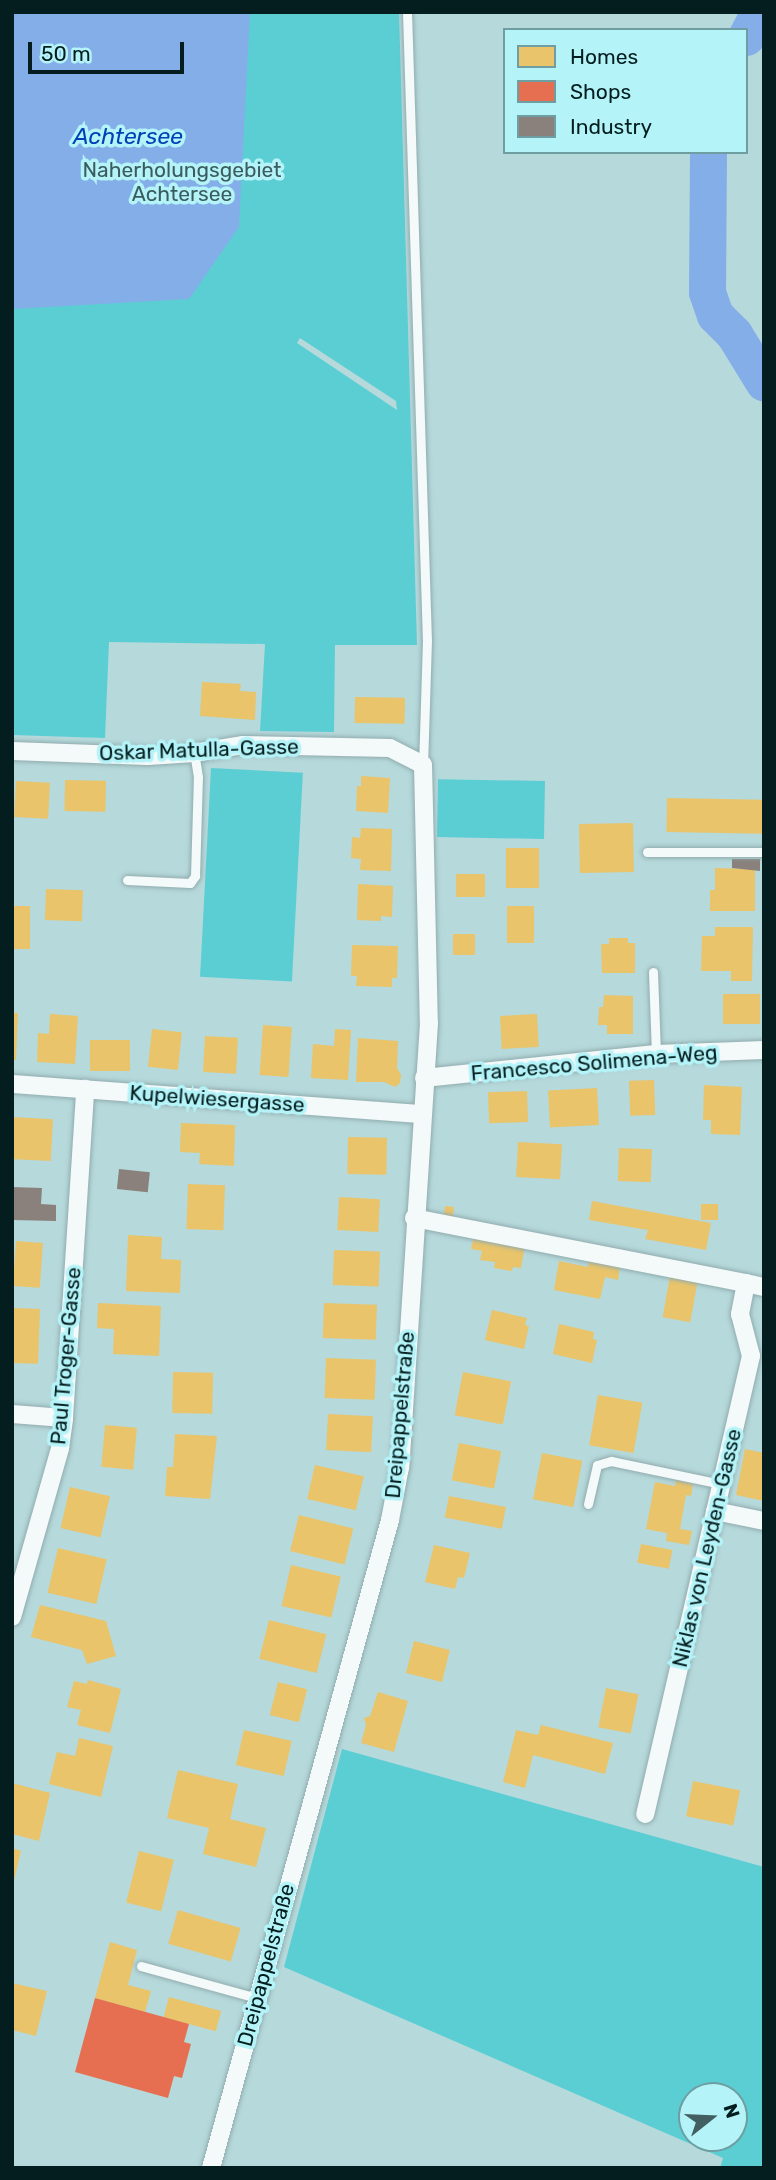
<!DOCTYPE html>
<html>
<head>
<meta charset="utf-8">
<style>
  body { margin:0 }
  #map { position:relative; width:776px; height:2180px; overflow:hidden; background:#b6d9db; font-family:Rubik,sans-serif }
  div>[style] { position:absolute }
  .green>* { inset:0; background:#5bced4; transform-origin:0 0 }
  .water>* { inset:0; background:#84aee8 }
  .homes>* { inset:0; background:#e9c46a; transform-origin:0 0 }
  .shops>* { inset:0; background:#e76f51 }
  .industry>* { inset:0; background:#8a817c; transform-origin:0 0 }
  .river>* { height:37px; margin:-18.5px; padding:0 18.5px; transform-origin:18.5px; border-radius:18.5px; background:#84aee8 }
  .roads { filter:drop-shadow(0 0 2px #91acae) drop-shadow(0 0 2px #91acae) }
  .lane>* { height:9px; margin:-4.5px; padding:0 4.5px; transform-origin:4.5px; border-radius:4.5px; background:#f4f9fa }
  .street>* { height:18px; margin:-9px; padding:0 9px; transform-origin:9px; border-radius:9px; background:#f4f9fa }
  span { translate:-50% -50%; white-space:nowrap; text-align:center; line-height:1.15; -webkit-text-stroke:7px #b4f3f8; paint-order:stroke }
  .park-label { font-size:21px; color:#3b5c5e }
  .street-label { font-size:21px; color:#041e1f }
  .water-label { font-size:23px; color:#0041b7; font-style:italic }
  .frame { position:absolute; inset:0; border:14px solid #041e1f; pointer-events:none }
  .legend { position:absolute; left:503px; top:28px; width:245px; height:126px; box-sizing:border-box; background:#b4f3f8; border:2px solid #6e9ea1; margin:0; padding:9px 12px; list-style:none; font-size:21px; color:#041e1f }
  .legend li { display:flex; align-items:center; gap:14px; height:35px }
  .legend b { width:35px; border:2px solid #6e9ea1 }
  .north { position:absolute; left:678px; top:2082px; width:70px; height:70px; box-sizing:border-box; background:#b4f3f8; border:2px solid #6e9ea1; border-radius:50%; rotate:72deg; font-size:19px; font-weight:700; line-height:28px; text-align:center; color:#041e1f }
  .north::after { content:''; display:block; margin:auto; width:24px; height:32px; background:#425f61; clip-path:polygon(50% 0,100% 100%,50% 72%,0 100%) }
  .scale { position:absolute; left:28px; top:42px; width:156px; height:32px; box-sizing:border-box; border:4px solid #041e1f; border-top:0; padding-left:9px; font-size:21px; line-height:24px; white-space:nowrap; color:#041e1f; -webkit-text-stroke:5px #b4f3f8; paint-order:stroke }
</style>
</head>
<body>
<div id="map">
  <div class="green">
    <i style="clip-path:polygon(evenodd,12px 12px,399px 12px,417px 645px,335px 645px,334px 732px,260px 731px,265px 644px,109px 642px,105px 738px,12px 735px,12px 12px,300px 338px,396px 401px,397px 410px,297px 343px,300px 338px)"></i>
    <i style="left:211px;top:768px;width:92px;height:209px;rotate:3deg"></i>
    <i style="left:545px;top:781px;width:58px;height:107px;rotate:91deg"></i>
    <i style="clip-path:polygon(evenodd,342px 1749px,764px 1867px,764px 2168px,720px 2168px,723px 2158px,284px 1967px,342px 1749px,692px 2096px,734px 2096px,734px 2138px,692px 2138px,692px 2096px)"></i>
  </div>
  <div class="water">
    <i style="clip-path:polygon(12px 12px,250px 12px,239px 227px,189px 299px,12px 309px)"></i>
  </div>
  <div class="homes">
    <i style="clip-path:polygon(202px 682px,241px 684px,240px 691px,256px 692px,255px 720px,200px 716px)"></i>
    <i style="left:355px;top:697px;width:50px;height:26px;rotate:1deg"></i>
    <i style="clip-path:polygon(361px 776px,390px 778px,388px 813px,356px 811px,357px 786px,361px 786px)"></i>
    <i style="left:65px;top:780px;width:41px;height:31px;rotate:1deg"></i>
    <i style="left:16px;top:781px;width:34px;height:36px;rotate:3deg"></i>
    <i style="left:667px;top:798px;width:97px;height:34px;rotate:1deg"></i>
    <i style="left:633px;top:823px;width:49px;height:54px;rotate:89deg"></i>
    <i style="clip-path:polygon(361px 828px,392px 829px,391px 871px,360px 870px,361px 859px,351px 858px,352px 837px,360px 838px)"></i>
    <i style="left:506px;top:848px;width:33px;height:40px"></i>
    <i style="clip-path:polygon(715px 868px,755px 869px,755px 911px,710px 911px,710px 890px,715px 890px)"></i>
    <i style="left:456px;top:874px;width:29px;height:23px"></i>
    <i style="clip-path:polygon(358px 884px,393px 886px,392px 917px,381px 916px,381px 921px,357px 920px)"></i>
    <i style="left:46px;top:889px;width:37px;height:31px;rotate:2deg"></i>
    <i style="left:12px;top:906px;width:18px;height:43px"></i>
    <i style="left:507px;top:906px;width:27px;height:37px"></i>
    <i style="clip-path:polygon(715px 927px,753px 927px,752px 981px,731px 981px,731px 971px,701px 971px,702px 936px,715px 936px)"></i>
    <i style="left:453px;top:934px;width:22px;height:21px"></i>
    <i style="clip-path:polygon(609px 938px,628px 938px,628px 943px,635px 943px,635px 973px,602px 973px,601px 944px,609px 944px)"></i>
    <i style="clip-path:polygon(352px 945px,398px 946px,397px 978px,392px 978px,392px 987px,356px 986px,357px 976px,351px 976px)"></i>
    <i style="left:723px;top:994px;width:37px;height:30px"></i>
    <i style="clip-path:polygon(604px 995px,633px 996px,633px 1034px,607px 1034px,607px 1025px,598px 1025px,599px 1007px,603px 1007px)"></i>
    <i style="clip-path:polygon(12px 1013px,18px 1013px,16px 1060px,12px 1060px)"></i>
    <i style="clip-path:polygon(50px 1014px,78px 1016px,75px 1064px,37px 1062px,38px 1033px,49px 1034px)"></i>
    <i style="left:537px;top:1014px;width:33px;height:37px;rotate:87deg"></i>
    <i style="left:263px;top:1025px;width:29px;height:50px;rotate:4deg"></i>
    <i style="left:152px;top:1029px;width:30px;height:38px;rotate:6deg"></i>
    <i style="clip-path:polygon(335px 1029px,351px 1030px,348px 1080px,311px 1078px,313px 1044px,334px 1046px)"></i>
    <i style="left:205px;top:1036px;width:33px;height:36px;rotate:3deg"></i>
    <i style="clip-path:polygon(358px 1038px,398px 1041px,397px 1068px,401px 1075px,400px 1083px,395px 1087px,384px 1082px,356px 1082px)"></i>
    <i style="left:90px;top:1040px;width:40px;height:31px"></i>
    <i style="left:654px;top:1080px;width:35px;height:25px;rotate:88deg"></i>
    <i style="clip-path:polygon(704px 1085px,742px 1087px,740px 1135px,711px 1134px,711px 1120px,703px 1120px)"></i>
    <i style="left:597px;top:1088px;width:37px;height:49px;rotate:87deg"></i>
    <i style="left:527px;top:1091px;width:31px;height:39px;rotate:88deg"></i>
    <i style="left:12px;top:1117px;width:41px;height:42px;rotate:3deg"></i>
    <i style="clip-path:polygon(181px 1123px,235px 1125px,234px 1166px,199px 1164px,200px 1153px,180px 1152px)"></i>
    <i style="left:348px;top:1137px;width:39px;height:37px;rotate:1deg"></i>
    <i style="left:518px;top:1142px;width:44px;height:35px;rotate:3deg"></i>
    <i style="left:619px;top:1148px;width:33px;height:33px;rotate:2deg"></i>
    <i style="left:188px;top:1184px;width:37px;height:45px;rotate:2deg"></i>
    <i style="left:339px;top:1197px;width:41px;height:33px;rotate:3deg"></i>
    <i style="clip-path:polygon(592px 1201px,711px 1223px,706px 1250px,645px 1239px,648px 1230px,589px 1220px)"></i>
    <i style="left:701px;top:1204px;width:17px;height:16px"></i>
    <i style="left:445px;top:1206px;width:9px;height:10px;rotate:6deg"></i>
    <i style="clip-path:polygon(128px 1235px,162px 1237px,161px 1259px,181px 1260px,180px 1293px,126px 1291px)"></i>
    <i style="clip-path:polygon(474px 1236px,525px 1245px,521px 1268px,513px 1267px,512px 1271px,494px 1268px,495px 1262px,480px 1260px,482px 1251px,471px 1249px)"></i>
    <i style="left:16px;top:1241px;width:27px;height:45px;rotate:4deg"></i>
    <i style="left:334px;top:1250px;width:46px;height:35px;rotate:2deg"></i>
    <i style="clip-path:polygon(589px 1260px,620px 1266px,618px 1280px,605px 1277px,600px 1299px,554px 1290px,559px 1261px,588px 1267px)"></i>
    <i style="left:670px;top:1276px;width:28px;height:42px;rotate:10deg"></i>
    <i style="clip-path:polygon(98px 1303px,161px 1306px,159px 1356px,113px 1354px,114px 1329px,97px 1328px)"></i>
    <i style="left:324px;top:1303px;width:53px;height:35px;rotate:2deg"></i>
    <i style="left:14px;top:1308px;width:26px;height:55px;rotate:2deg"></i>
    <i style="clip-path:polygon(492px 1310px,527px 1318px,525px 1325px,529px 1326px,524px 1349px,485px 1340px)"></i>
    <i style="clip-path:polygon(559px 1324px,594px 1332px,593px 1339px,597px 1340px,592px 1363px,553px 1354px)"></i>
    <i style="left:326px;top:1358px;width:50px;height:40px;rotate:2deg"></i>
    <i style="left:173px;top:1372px;width:40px;height:41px;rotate:1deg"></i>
    <i style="left:463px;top:1372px;width:49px;height:44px;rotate:11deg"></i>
    <i style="left:598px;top:1395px;width:45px;height:51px;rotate:10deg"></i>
    <i style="left:328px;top:1414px;width:45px;height:36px;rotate:3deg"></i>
    <i style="left:105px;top:1425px;width:32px;height:42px;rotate:5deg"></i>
    <i style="clip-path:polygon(175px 1434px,217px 1436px,210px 1499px,165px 1496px,167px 1467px,173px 1467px)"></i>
    <i style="left:459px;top:1443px;width:43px;height:38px;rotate:11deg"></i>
    <i style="clip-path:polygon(745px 1449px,764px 1453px,764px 1501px,736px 1495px)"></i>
    <i style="left:542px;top:1453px;width:41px;height:47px;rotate:11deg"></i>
    <i style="left:315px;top:1465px;width:50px;height:35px;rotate:13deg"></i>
    <i style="clip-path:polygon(676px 1480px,693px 1484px,691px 1496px,686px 1495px,680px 1529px,692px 1531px,689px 1545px,666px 1541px,667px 1533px,646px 1529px,655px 1482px,675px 1486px)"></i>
    <i style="left:70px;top:1487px;width:41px;height:42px;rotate:13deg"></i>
    <i style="left:449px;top:1496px;width:58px;height:22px;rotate:11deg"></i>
    <i style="left:299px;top:1515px;width:56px;height:37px;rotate:14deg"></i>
    <i style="left:641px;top:1544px;width:32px;height:19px;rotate:11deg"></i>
    <i style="clip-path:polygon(434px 1545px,470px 1553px,464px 1578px,458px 1577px,455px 1589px,425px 1582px)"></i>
    <i style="left:58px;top:1548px;width:50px;height:46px;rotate:13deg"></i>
    <i style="left:291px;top:1565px;width:51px;height:42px;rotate:13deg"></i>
    <i style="clip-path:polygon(40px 1605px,106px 1621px,116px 1656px,87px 1664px,82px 1650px,31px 1637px)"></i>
    <i style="left:269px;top:1620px;width:59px;height:40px;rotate:14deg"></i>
    <i style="left:414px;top:1641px;width:37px;height:33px;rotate:14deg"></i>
    <i style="clip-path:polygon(88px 1680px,121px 1689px,110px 1733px,77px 1725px,81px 1710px,67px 1707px,74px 1681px,87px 1684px)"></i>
    <i style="left:278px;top:1682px;width:30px;height:34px;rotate:14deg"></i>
    <i style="left:606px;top:1688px;width:33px;height:40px;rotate:11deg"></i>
    <i style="clip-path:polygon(378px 1692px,408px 1701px,394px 1752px,361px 1743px,366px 1725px,364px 1718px,370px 1716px)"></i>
    <i style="clip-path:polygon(541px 1725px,613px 1743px,605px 1774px,533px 1755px,525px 1788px,503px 1782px,516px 1730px,538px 1735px)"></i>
    <i style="left:244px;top:1730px;width:49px;height:36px;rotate:13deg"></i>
    <i style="clip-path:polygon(79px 1738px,113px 1746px,101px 1797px,49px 1784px,57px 1752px,75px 1756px)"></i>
    <i style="clip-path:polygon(178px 1770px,238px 1784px,230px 1819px,266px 1828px,256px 1867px,203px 1854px,209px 1828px,167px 1818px)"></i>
    <i style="left:693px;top:1781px;width:48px;height:36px;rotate:11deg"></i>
    <i style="clip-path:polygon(12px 1783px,50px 1793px,39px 1841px,12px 1834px)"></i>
    <i style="clip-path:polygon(12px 1848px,21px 1851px,13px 1885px,12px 1885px)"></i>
    <i style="left:139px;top:1851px;width:36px;height:53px;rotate:14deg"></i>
    <i style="left:178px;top:1910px;width:65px;height:35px;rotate:16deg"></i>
    <i style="clip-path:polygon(110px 1942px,137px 1950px,128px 1985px,151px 1991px,145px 2012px,95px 1998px)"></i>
    <i style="clip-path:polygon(12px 1983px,47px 1991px,36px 2036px,12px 2030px)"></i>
    <i style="left:169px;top:1997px;width:54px;height:21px;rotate:15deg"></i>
  </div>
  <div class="shops">
    <i style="clip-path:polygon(95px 1998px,189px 2024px,184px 2042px,191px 2044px,182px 2078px,174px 2076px,168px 2098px,75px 2072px)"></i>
  </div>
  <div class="industry">
    <i style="clip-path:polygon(732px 859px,760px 859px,760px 871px,732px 868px)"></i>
    <i style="left:119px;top:1169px;width:31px;height:20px;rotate:6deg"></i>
    <i style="clip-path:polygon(12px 1187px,42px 1188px,41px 1204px,56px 1205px,56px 1221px,12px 1220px)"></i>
  </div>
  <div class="river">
    <i style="left:746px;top:37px;width:28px;rotate:-63deg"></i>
    <i style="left:708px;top:152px;width:140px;rotate:90.4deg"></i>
    <i style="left:707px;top:292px;width:24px;rotate:71deg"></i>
    <i style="left:715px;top:315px;width:27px;rotate:45deg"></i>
    <i style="left:734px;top:334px;width:57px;rotate:58.5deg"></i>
  </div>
  <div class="roads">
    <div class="lane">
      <i style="left:407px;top:12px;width:628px;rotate:88.18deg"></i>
      <i style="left:427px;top:640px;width:125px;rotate:91.8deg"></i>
      <i style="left:647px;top:852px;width:117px"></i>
      <i style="left:127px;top:880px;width:63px;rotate:2.7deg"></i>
      <i style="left:190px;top:883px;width:9px;rotate:-54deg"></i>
      <i style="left:195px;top:876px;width:99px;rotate:-88.3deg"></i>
      <i style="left:198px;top:777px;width:24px;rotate:-99deg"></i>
      <i style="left:653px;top:972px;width:82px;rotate:87.9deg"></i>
      <i style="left:588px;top:1504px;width:40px;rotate:-77deg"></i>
      <i style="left:597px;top:1465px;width:15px;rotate:-16deg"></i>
      <i style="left:611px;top:1461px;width:112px;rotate:11.8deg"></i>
      <i style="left:141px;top:1966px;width:120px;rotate:15.4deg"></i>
    </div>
    <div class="street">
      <i style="left:12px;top:751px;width:136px;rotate:2.1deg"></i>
      <i style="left:148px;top:756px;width:46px;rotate:-3.7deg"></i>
      <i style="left:194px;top:753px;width:50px;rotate:-9.3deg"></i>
      <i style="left:243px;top:745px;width:147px;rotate:1.2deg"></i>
      <i style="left:390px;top:748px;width:37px;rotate:27deg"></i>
      <i style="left:423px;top:765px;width:258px;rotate:88.7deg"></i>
      <i style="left:429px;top:1023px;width:445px;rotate:93.7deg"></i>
      <i style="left:400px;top:1467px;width:54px;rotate:100.7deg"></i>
      <i style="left:390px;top:1520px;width:672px;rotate:105.44deg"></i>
      <i style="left:424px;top:1078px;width:233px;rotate:-5.9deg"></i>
      <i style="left:656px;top:1054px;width:108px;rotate:-2.1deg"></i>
      <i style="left:12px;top:1084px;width:410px;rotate:4.2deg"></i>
      <i style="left:414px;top:1218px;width:338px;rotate:11.1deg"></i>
      <i style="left:746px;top:1283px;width:32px;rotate:101deg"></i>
      <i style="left:740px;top:1314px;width:43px;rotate:75.3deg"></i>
      <i style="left:751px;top:1356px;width:470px;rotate:103deg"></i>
      <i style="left:746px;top:1283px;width:18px;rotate:13deg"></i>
      <i style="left:12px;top:1414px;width:52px;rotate:4.4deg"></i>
      <i style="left:715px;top:1511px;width:50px;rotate:11.5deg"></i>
      <i style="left:12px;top:1617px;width:176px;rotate:-74.1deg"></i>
      <i style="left:60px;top:1448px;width:30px;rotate:-82deg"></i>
      <i style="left:64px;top:1418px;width:330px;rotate:-86.3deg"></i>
    </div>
  </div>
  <div class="park-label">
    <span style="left:182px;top:182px">Naherholungsgebiet<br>Achtersee</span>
  </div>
  <div class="street-label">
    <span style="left:199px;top:750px;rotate:-2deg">Oskar Matulla-Gasse</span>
    <span style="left:594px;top:1063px;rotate:-5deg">Francesco Solimena-Weg</span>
    <span style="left:217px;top:1099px;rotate:4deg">Kupelwiesergasse</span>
    <span style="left:66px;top:1356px;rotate:-85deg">Paul Troger-Gasse</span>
    <span style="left:400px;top:1415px;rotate:-85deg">Dreipappelstraße</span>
    <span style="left:707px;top:1548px;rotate:-77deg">Niklas von Leyden-Gasse</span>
    <span style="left:266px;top:1965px;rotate:-75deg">Dreipappelstraße</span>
  </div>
  <div class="water-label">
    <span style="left:128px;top:136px">Achtersee</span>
  </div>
  <div class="frame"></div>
  <ul class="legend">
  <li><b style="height:19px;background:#e9c46a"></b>Homes</li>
  <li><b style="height:19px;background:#e76f51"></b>Shops</li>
  <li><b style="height:19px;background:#8a817c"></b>Industry</li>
  </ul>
  <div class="north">N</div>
  <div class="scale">50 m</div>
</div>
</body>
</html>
